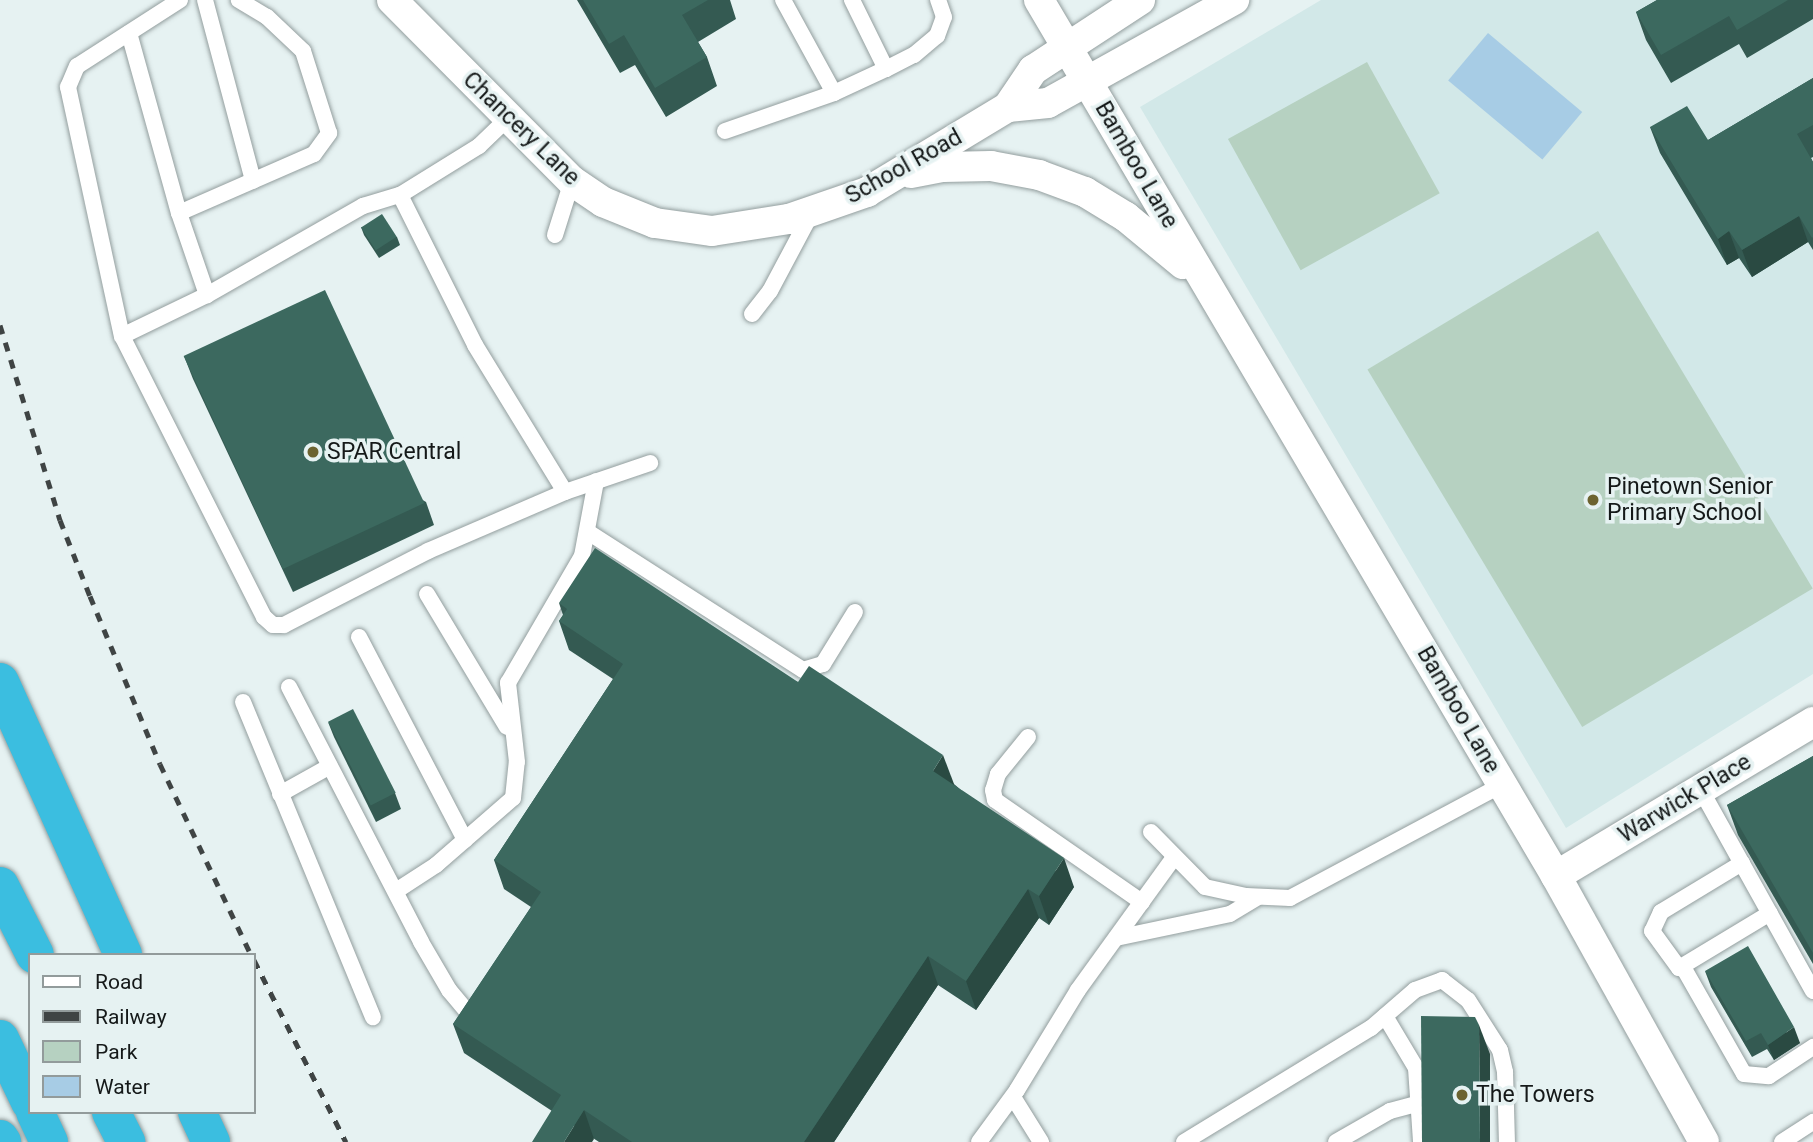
<!DOCTYPE html>
<html>
<head>
<meta charset="utf-8">
<style>
  body { margin:0 }
  #map { position:relative; width:1813px; height:1142px; overflow:hidden; background:#e6f2f2; font-family:Roboto,sans-serif }
  div>[style] { position:absolute }
  .built>* { inset:0; background:#d2e8e8 }
  .green>* { inset:0; background:#b6d1c1; transform-origin:0 0 }
  .water>* { inset:0; background:#a7cce5; transform-origin:0 0 }
  .roads { filter:drop-shadow(0 0 2px #939e9e) drop-shadow(0 0 2px #939e9e) }
  .service>* { height:16px; margin:-8px; padding:0 8px; transform-origin:8px; border-radius:8px; background:#fff }
  .minor>* { height:30px; margin:-15px; padding:0 15px; transform-origin:15px; border-radius:15px; background:#fff }
  .motorway>* { height:38px; margin:-19px; padding:0 19px; transform-origin:19px; border-radius:19px; background:#3bbee0 }
  .rail>* { height:5px; margin-top:-2.5px; transform-origin:0; background:repeating-linear-gradient(90deg,#3f4444 0 9px,transparent 0 18px) }
  .wall>* { inset:0; background:#345a52 }
  .shaded-wall>* { inset:0; background:#2a4a42 }
  .building>* { inset:0; background:#3c695f; transform-origin:0 0 }
  .dots>* { width:19px; height:19px; translate:-50% -50%; box-sizing:border-box; border:4px solid #e6f2f2; border-radius:50% }
  span { translate:-50% -50%; white-space:nowrap; text-align:center; line-height:1.15; -webkit-text-stroke:7px #e6f2f2; paint-order:stroke }
  .street-label { font-size:23px; color:#151919 }
  .poi-label { font-size:23px; color:#151919 }
  .left { translate:0 -50%; text-align:left }
  .legend { position:absolute; left:28px; top:953px; width:228px; height:161px; box-sizing:border-box; background:#e6f2f2; border:2px solid #929b9b; margin:0; padding:9px 12px; list-style:none; font-size:21px; color:#151919 }
  .legend li { display:flex; align-items:center; gap:14px; height:35px }
  .legend b { width:35px; border:2px solid #929b9b }
</style>
</head>
<body>
<div id="map">
  <div class="built">
    <i style="clip-path:polygon(1321px 0,1813px 0,1813px 674px,1566px 828px,1140px 107px)"></i>
  </div>
  <div class="green">
    <i style="left:1367px;top:62px;width:150px;height:159px;rotate:61deg"></i>
    <i style="left:1598px;top:231px;width:417px;height:269px;rotate:59deg"></i>
  </div>
  <div class="water">
    <i style="left:1488px;top:33px;width:123px;height:62px;rotate:40deg"></i>
  </div>
  <div class="roads">
    <div class="service">
      <i style="left:180px;top:0;width:122px;rotate:147.3deg"></i>
      <i style="left:77px;top:66px;width:23px;rotate:113deg"></i>
      <i style="left:68px;top:87px;width:255px;rotate:77.8deg"></i>
      <i style="left:122px;top:336px;width:315px;rotate:63.2deg"></i>
      <i style="left:264px;top:617px;width:12px;rotate:42deg"></i>
      <i style="left:273px;top:625px;width:11px"></i>
      <i style="left:284px;top:625px;width:162px;rotate:-27.2deg"></i>
      <i style="left:428px;top:551px;width:149px;rotate:-23.3deg"></i>
      <i style="left:205px;top:0;width:187px;rotate:75.1deg"></i>
      <i style="left:852px;top:0;width:77px;rotate:63.8deg"></i>
      <i style="left:886px;top:69px;width:31px;rotate:-27deg"></i>
      <i style="left:914px;top:55px;width:30px;rotate:-40deg"></i>
      <i style="left:937px;top:36px;width:20px;rotate:-70deg"></i>
      <i style="left:944px;top:17px;width:18px;rotate:-109deg"></i>
      <i style="left:129px;top:33px;width:187px;rotate:74.5deg"></i>
      <i style="left:179px;top:213px;width:87px;rotate:71.1deg"></i>
      <i style="left:834px;top:93px;width:57px;rotate:-24.8deg"></i>
      <i style="left:725px;top:131px;width:115px;rotate:-19.2deg"></i>
      <i style="left:834px;top:93px;width:106px;rotate:-118.7deg"></i>
      <i style="left:400px;top:195px;width:168px;rotate:63.4deg"></i>
      <i style="left:475px;top:345px;width:172px;rotate:58.5deg"></i>
      <i style="left:565px;top:492px;width:90px;rotate:-18.8deg"></i>
      <i style="left:179px;top:213px;width:147px;rotate:-23.6deg"></i>
      <i style="left:314px;top:154px;width:26px;rotate:-54deg"></i>
      <i style="left:329px;top:133px;width:86px;rotate:-107.6deg"></i>
      <i style="left:303px;top:51px;width:50px;rotate:-136.6deg"></i>
      <i style="left:267px;top:17px;width:33px;rotate:-149deg"></i>
      <i style="left:555px;top:235px;width:57px;rotate:-72.5deg"></i>
      <i style="left:752px;top:314px;width:29px;rotate:-52deg"></i>
      <i style="left:770px;top:291px;width:89px;rotate:-62deg"></i>
      <i style="left:122px;top:336px;width:94px;rotate:-25.8deg"></i>
      <i style="left:207px;top:295px;width:180px;rotate:-29.7deg"></i>
      <i style="left:363px;top:206px;width:39px;rotate:-17deg"></i>
      <i style="left:400px;top:195px;width:93px;rotate:-31.8deg"></i>
      <i style="left:479px;top:146px;width:39px;rotate:-44deg"></i>
      <i style="left:588px;top:532px;width:255px;rotate:32.7deg"></i>
      <i style="left:803px;top:670px;width:21px;rotate:-17deg"></i>
      <i style="left:823px;top:664px;width:61px;rotate:-58.4deg"></i>
      <i style="left:427px;top:594px;width:155px;rotate:59deg"></i>
      <i style="left:359px;top:637px;width:229px;rotate:62.4deg"></i>
      <i style="left:289px;top:687px;width:287px;rotate:62.6deg"></i>
      <i style="left:421px;top:942px;width:56px;rotate:59.7deg"></i>
      <i style="left:449px;top:990px;width:31px;rotate:50deg"></i>
      <i style="left:243px;top:702px;width:341px;rotate:67.6deg"></i>
      <i style="left:1028px;top:737px;width:48px;rotate:129deg"></i>
      <i style="left:998px;top:774px;width:17px;rotate:107deg"></i>
      <i style="left:993px;top:790px;width:10px;rotate:79deg"></i>
      <i style="left:995px;top:800px;width:179px;rotate:34.8deg"></i>
      <i style="left:1701px;top:790px;width:230px;rotate:60.9deg"></i>
      <i style="left:280px;top:794px;width:57px;rotate:-29.2deg"></i>
      <i style="left:1151px;top:832px;width:77px;rotate:45.5deg"></i>
      <i style="left:1205px;top:887px;width:42px;rotate:12.4deg"></i>
      <i style="left:1246px;top:896px;width:44px;rotate:2.6deg"></i>
      <i style="left:1290px;top:898px;width:240px;rotate:-28.1deg"></i>
      <i style="left:1742px;top:863px;width:95px;rotate:148.8deg"></i>
      <i style="left:1661px;top:912px;width:21px;rotate:115deg"></i>
      <i style="left:1652px;top:931px;width:46px;rotate:53.9deg"></i>
      <i style="left:1679px;top:968px;width:106px;rotate:-31.1deg"></i>
      <i style="left:396px;top:891px;width:48px;rotate:-33deg"></i>
      <i style="left:436px;top:865px;width:102px;rotate:-41deg"></i>
      <i style="left:513px;top:798px;width:36px;rotate:-84deg"></i>
      <i style="left:517px;top:762px;width:80px;rotate:-96.5deg"></i>
      <i style="left:508px;top:683px;width:147px;rotate:-59.8deg"></i>
      <i style="left:582px;top:556px;width:76px;rotate:-79.4deg"></i>
      <i style="left:1116px;top:938px;width:116px;rotate:-11.9deg"></i>
      <i style="left:1230px;top:914px;width:33px;rotate:-31deg"></i>
      <i style="left:1683px;top:967px;width:123px;rotate:60.3deg"></i>
      <i style="left:1744px;top:1074px;width:25px;rotate:5deg"></i>
      <i style="left:1769px;top:1076px;width:53px;rotate:-33.4deg"></i>
      <i style="left:1385px;top:1016px;width:61px;rotate:59.2deg"></i>
      <i style="left:1416px;top:1068px;width:74px;rotate:86.1deg"></i>
      <i style="left:1013px;top:1097px;width:53px;rotate:58.1deg"></i>
      <i style="left:979px;top:1142px;width:64px;rotate:-53.8deg"></i>
      <i style="left:1017px;top:1090px;width:117px;rotate:-58.6deg"></i>
      <i style="left:1078px;top:990px;width:162px;rotate:-54.1deg"></i>
      <i style="left:1184px;top:1142px;width:219px;rotate:-31.4deg"></i>
      <i style="left:1371px;top:1028px;width:58px;rotate:-40.8deg"></i>
      <i style="left:1415px;top:990px;width:29px;rotate:-20deg"></i>
      <i style="left:1442px;top:980px;width:33px;rotate:38deg"></i>
      <i style="left:1468px;top:1000px;width:59px;rotate:57.4deg"></i>
      <i style="left:1500px;top:1050px;width:23px;rotate:77deg"></i>
      <i style="left:1505px;top:1072px;width:70px;rotate:88.4deg"></i>
      <i style="left:1336px;top:1142px;width:62px;rotate:-29.9deg"></i>
      <i style="left:1390px;top:1111px;width:30px;rotate:-15deg"></i>
      <i style="left:1782px;top:1142px;width:37px;rotate:-33deg"></i>
    </div>
    <div class="minor">
      <i style="left:392px;top:0;width:255px;rotate:45.2deg"></i>
      <i style="left:572px;top:181px;width:37px;rotate:34deg"></i>
      <i style="left:603px;top:202px;width:56px;rotate:22deg"></i>
      <i style="left:655px;top:223px;width:58px;rotate:8deg"></i>
      <i style="left:712px;top:231px;width:78px;rotate:-8.9deg"></i>
      <i style="left:789px;top:219px;width:83px;rotate:-19.1deg"></i>
      <i style="left:867px;top:192px;width:165px;rotate:-31.1deg"></i>
      <i style="left:1008px;top:107px;width:45px;rotate:-56deg"></i>
      <i style="left:1033px;top:70px;width:128px;rotate:-33.2deg"></i>
      <i style="left:1039px;top:0;width:1017px;rotate:59.45deg"></i>
      <i style="left:1556px;top:876px;width:304px;rotate:60.9deg"></i>
      <i style="left:1008px;top:107px;width:40px;rotate:-5.7deg"></i>
      <i style="left:1048px;top:103px;width:213px;rotate:-29deg"></i>
      <i style="left:911px;top:173px;width:33px;rotate:-11deg"></i>
      <i style="left:943px;top:167px;width:48px;rotate:-1.2deg"></i>
      <i style="left:991px;top:166px;width:49px;rotate:10.6deg"></i>
      <i style="left:1039px;top:175px;width:49px;rotate:20.3deg"></i>
      <i style="left:1085px;top:192px;width:48px;rotate:31.4deg"></i>
      <i style="left:1126px;top:217px;width:74px;rotate:39.5deg"></i>
      <i style="left:1556px;top:876px;width:300px;rotate:-30.9deg"></i>
    </div>
    <div class="motorway">
      <i style="left:0;top:682px;width:299px;rotate:65.7deg"></i>
      <i style="left:0;top:886px;width:77px;rotate:63.1deg"></i>
      <i style="left:0;top:1039px;width:70px;rotate:64.5deg"></i>
      <i style="left:35px;top:1112px;width:33px;rotate:65deg"></i>
      <i style="left:111px;top:1112px;width:34px;rotate:63deg"></i>
      <i style="left:197px;top:1112px;width:33px;rotate:65deg"></i>
      <i style="left:0;top:1139px;width:4px;rotate:56deg"></i>
    </div>
  </div>
  <div class="rail">
    <i style="left:0;top:325px;width:204px;rotate:72.9deg"></i>
    <i style="left:60px;top:520px;width:82px;rotate:68.5deg"></i>
    <i style="left:90px;top:596px;width:182px;rotate:67.4deg"></i>
    <i style="left:160px;top:764px;width:212px;rotate:64.5deg"></i>
    <i style="left:254px;top:960px;width:204px;rotate:63.2deg"></i>
  </div>
  <div class="wall">
    <i style="clip-path:polygon(577px 0,730px 0,736px 19px,698px 42px,707px 57px,717px 86px,666px 117px,635px 65px,620px 73px)"></i>
    <i style="clip-path:polygon(1657px 0,1813px 0,1813px 19px,1747px 58px,1739px 44px,1671px 83px,1646px 40px,1636px 12px)"></i>
    <i style="clip-path:polygon(1813px 78px,1813px 157px,1811px 158px,1813px 162px,1813px 250px,1808px 242px,1752px 277px,1739px 258px,1727px 265px,1660px 153px,1650px 127px,1708px 140px)"></i>
    <i style="clip-path:polygon(361px 227px,397px 237px,400px 245px,379px 258px,364px 235px)"></i>
    <i style="clip-path:polygon(184px 356px,426px 502px,434px 525px,293px 592px,193px 379px)"></i>
    <i style="clip-path:polygon(559px 603px,798px 682px,954px 784px,1074px 887px,1049px 925px,1039px 918px,976px 1010px,938px 985px,834px 1142px,599px 1142px,464px 1053px,453px 1024px,531px 907px,504px 889px,494px 860px,613px 679px,569px 650px,559px 621px,563px 615px)"></i>
    <i style="clip-path:polygon(328px 722px,395px 793px,401px 809px,376px 822px,334px 737px)"></i>
    <i style="clip-path:polygon(1813px 756px,1813px 964px,1738px 835px,1727px 805px)"></i>
    <i style="clip-path:polygon(1705px 971px,1800px 1043px,1774px 1060px,1767px 1049px,1752px 1057px,1711px 987px)"></i>
  </div>
  <div class="shaded-wall">
    <i style="clip-path:polygon(1799px 216px,1808px 242px,1752px 277px,1742px 250px)"></i>
    <i style="clip-path:polygon(1729px 231px,1739px 258px,1727px 265px,1718px 239px)"></i>
    <i style="clip-path:polygon(943px 755px,954px 784px,944px 799px,933px 771px)"></i>
    <i style="clip-path:polygon(1064px 858px,1074px 887px,1049px 925px,1039px 896px)"></i>
    <i style="clip-path:polygon(1028px 889px,1039px 918px,976px 1010px,966px 981px)"></i>
    <i style="clip-path:polygon(928px 956px,938px 985px,834px 1142px,804px 1142px)"></i>
    <i style="clip-path:polygon(1479px 1025px,1490px 1054px,1490px 1142px,1480px 1142px)"></i>
    <i style="clip-path:polygon(1794px 1027px,1800px 1043px,1774px 1060px,1768px 1045px)"></i>
    <i style="clip-path:polygon(584px 1110px,594px 1139px,592px 1142px,564px 1142px)"></i>
  </div>
  <div class="building">
    <i style="clip-path:polygon(583px 0,708px 0,682px 15px,707px 57px,655px 88px,624px 35px,609px 44px)"></i>
    <i style="clip-path:polygon(1657px 0,1788px 0,1737px 30px,1729px 16px,1661px 55px,1636px 12px)"></i>
    <i style="clip-path:polygon(1813px 78px,1813px 125px,1797px 134px,1813px 162px,1813px 237px,1812px 238px,1799px 216px,1742px 250px,1729px 231px,1718px 239px,1650px 127px,1687px 106px,1708px 140px)"></i>
    <i style="left:382px;top:214px;width:27px;height:25px;rotate:57deg"></i>
    <i style="left:325px;top:290px;width:235px;height:156px;rotate:65deg"></i>
    <i style="clip-path:polygon(595px 548px,798px 682px,809px 666px,943px 755px,933px 771px,1064px 858px,1039px 896px,1028px 889px,966px 981px,928px 956px,804px 1142px,632px 1142px,584px 1110px,564px 1142px,532px 1142px,561px 1095px,453px 1024px,541px 892px,494px 860px,623px 664px,559px 621px,567px 609px,559px 603px)"></i>
    <i style="left:353px;top:709px;width:94px;height:28px;rotate:63deg"></i>
    <i style="clip-path:polygon(1813px 756px,1813px 953px,1727px 805px)"></i>
    <i style="clip-path:polygon(1748px 946px,1794px 1027px,1768px 1045px,1761px 1033px,1746px 1041px,1705px 971px)"></i>
    <i style="clip-path:polygon(1421px 1016px,1475px 1017px,1479px 1025px,1480px 1142px,1422px 1142px)"></i>
  </div>
  <div class="dots">
    <i style="left:313px;top:452px;background:#6c6330"></i>
    <i style="left:1593px;top:500px;background:#6c6330"></i>
    <i style="left:1462px;top:1095px;background:#6c6330"></i>
  </div>
  <div class="street-label">
    <span style="left:521px;top:129px;rotate:44deg">Chancery Lane</span>
    <span style="left:1136px;top:165px;rotate:60deg">Bamboo Lane</span>
    <span style="left:904px;top:167px;rotate:-29deg">School Road</span>
    <span style="left:1458px;top:710px;rotate:60deg">Bamboo Lane</span>
    <span style="left:1685px;top:799px;rotate:-31deg">Warwick Place</span>
  </div>
  <div class="poi-label">
    <span class="left" style="left:327px;top:452px">SPAR Central</span>
    <span class="left" style="left:1607px;top:500px">Pinetown Senior<br>Primary School</span>
    <span class="left" style="left:1476px;top:1095px">The Towers</span>
  </div>
  <ul class="legend">
  <li><b style="height:9px;background:#fff"></b>Road</li>
  <li><b style="height:9px;background:#3f4444"></b>Railway</li>
  <li><b style="height:19px;background:#b6d1c1"></b>Park</li>
  <li><b style="height:19px;background:#a7cce5"></b>Water</li>
  </ul>
</div>
</body>
</html>
